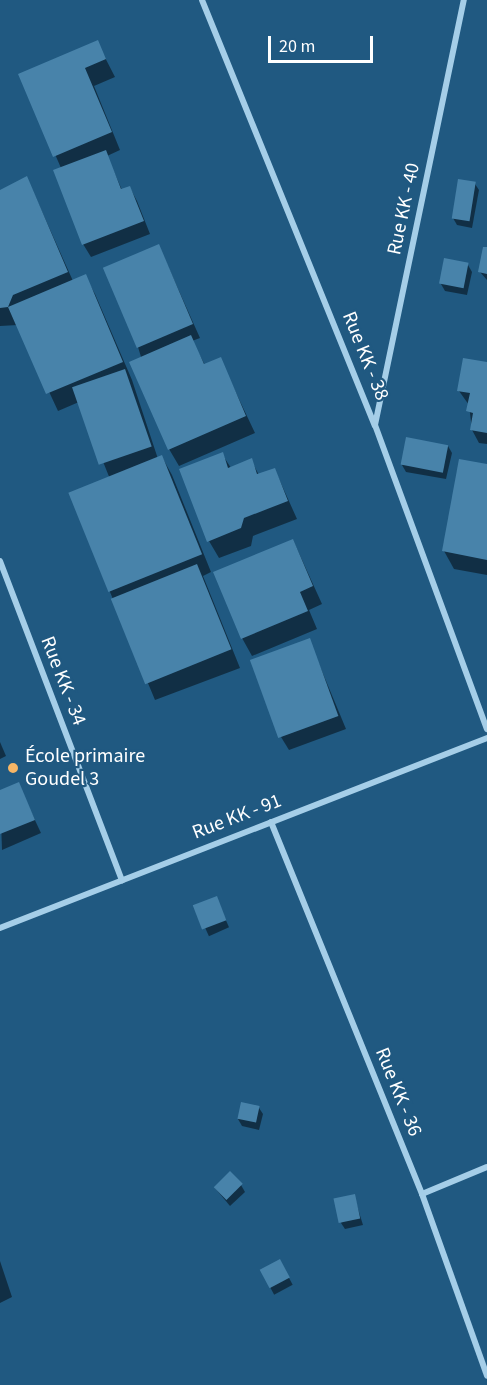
<!DOCTYPE html>
<html>
<head>
<meta charset="utf-8">
<style>
  body { margin:0 }
  #map { position:relative; width:487px; height:1385px; overflow:hidden; background:#205981; font-family:"Source Sans 3",sans-serif }
  div>[style] { position:absolute }
  .shadow>* { inset:0; background:#0007; transform-origin:0 0 }
  .building>* { inset:0; background:#4883aa; transform-origin:0 0 }
  .minor>* { height:6px; margin:-3px; padding:0 3px; transform-origin:3px; border-radius:3px; background:#a5cee8 }
  .dots>* { width:16px; height:16px; translate:-50% -50%; box-sizing:border-box; border:3px solid #205981; border-radius:50% }
  span { translate:-50% -50%; white-space:nowrap; text-align:center; line-height:1.15; -webkit-text-stroke:4.5px #205981; paint-order:stroke }
  .street-label { font-size:20px; color:#fff }
  .poi-label { font-size:20px; color:#fff }
  .left { translate:0 -50%; text-align:left }
  .scale { position:absolute; left:268px; top:36px; width:105px; height:27px; box-sizing:border-box; border:3px solid #fff; border-top:0; padding-left:8px; font-size:18px; line-height:21px; white-space:nowrap; color:#fff; -webkit-text-stroke:4px #205981; paint-order:stroke }
</style>
</head>
<body>
<div id="map">
  <div class="shadow">
    <i style="clip-path:polygon(97px 42px,115px 77px,94px 86px,120px 150px,107px 156px,122px 190px,130px 188px,137px 201px,150px 234px,91px 257px,83px 244px,61px 168px,20px 74px)"></i>
    <i style="clip-path:polygon(27px 178px,73px 281px,85px 276px,95px 294px,132px 380px,158px 459px,162px 457px,172px 475px,211px 572px,203px 576px,240px 668px,155px 700px,110px 592px,110px 479px,79px 402px,58px 411px,18px 325px,0 326px,0 192px)"></i>
    <i style="clip-path:polygon(475px 184px,479px 190px,472px 228px,457px 225px,453px 218px)"></i>
    <i style="clip-path:polygon(159px 246px,200px 338px,192px 341px,205px 365px,220px 359px,255px 433px,179px 466px,169px 449px,138px 347px)"></i>
    <i style="clip-path:polygon(487px 249px,487px 280px,480px 272px)"></i>
    <i style="clip-path:polygon(468px 265px,472px 272px,467px 295px,445px 291px,441px 284px)"></i>
    <i style="clip-path:polygon(487px 364px,487px 444px,479px 443px,472px 430px,469px 405px,459px 391px)"></i>
    <i style="clip-path:polygon(448px 446px,452px 453px,446px 479px,406px 472px,402px 465px)"></i>
    <i style="clip-path:polygon(222px 454px,231px 468px,251px 460px,259px 475px,275px 470px,297px 519px,253px 536px,251px 546px,219px 558px,209px 541px)"></i>
    <i style="clip-path:polygon(487px 465px,487px 575px,454px 569px,444px 551px)"></i>
    <i style="clip-path:polygon(293px 540px,322px 604px,309px 610px,317px 629px,252px 656px,242px 638px)"></i>
    <i style="clip-path:polygon(309px 640px,346px 729px,289px 750px,281px 737px)"></i>
    <i style="clip-path:polygon(0 742px,6px 756px,0 759px)"></i>
    <i style="clip-path:polygon(18px 784px,41px 833px,2px 850px,0 792px)"></i>
    <i style="left:216px;top:898px;width:32px;height:22px;rotate:66deg"></i>
    <i style="clip-path:polygon(259px 1108px,263px 1114px,259px 1130px,242px 1126px,238px 1119px)"></i>
    <i style="clip-path:polygon(241px 1185px,245px 1192px,230px 1206px,215px 1188px)"></i>
    <i style="clip-path:polygon(354px 1196px,363px 1225px,345px 1229px,341px 1223px)"></i>
    <i style="clip-path:polygon(0 1261px,12px 1297px,0 1303px)"></i>
    <i style="left:280px;top:1261px;width:27px;height:21px;rotate:62deg"></i>
  </div>
  <div class="building">
    <i style="clip-path:polygon(98px 40px,106px 59px,85px 68px,112px 132px,53px 157px,18px 74px)"></i>
    <i style="clip-path:polygon(106px 150px,121px 189px,130px 186px,144px 221px,82px 245px,53px 170px)"></i>
    <i style="clip-path:polygon(27px 176px,68px 272px,13px 295px,8px 307px,86px 274px,123px 362px,46px 394px,8px 307px,0 308px,0 190px)"></i>
    <i style="left:458px;top:179px;width:18px;height:40px;rotate:9deg"></i>
    <i style="left:159px;top:244px;width:87px;height:61px;rotate:67deg"></i>
    <i style="clip-path:polygon(483px 247px,487px 247px,487px 274px,478px 272px)"></i>
    <i style="left:444px;top:258px;width:25px;height:26px;rotate:11deg"></i>
    <i style="clip-path:polygon(191px 335px,204px 364px,221px 357px,246px 416px,168px 450px,129px 362px)"></i>
    <i style="clip-path:polygon(463px 358px,487px 362px,487px 433px,470px 430px,473px 413px,466px 411px,470px 393px,457px 391px)"></i>
    <i style="left:125px;top:369px;width:82px;height:56px;rotate:71deg"></i>
    <i style="left:406px;top:437px;width:43px;height:28px;rotate:11deg"></i>
    <i style="clip-path:polygon(223px 452px,228px 468px,252px 458px,257px 474px,275px 468px,288px 501px,244px 518px,241px 528px,207px 542px,179px 469px)"></i>
    <i style="left:162px;top:455px;width:107px;height:101px;rotate:68deg"></i>
    <i style="clip-path:polygon(459px 459px,487px 464px,487px 560px,442px 551px)"></i>
    <i style="clip-path:polygon(293px 539px,313px 586px,300px 592px,308px 611px,241px 639px,213px 572px)"></i>
    <i style="left:197px;top:564px;width:92px;height:93px;rotate:68deg"></i>
    <i style="left:310px;top:638px;width:83px;height:64px;rotate:70deg"></i>
    <i style="clip-path:polygon(19px 782px,35px 820px,0 834px,0 790px)"></i>
    <i style="left:217px;top:896px;width:26px;height:26px;rotate:69deg"></i>
    <i style="left:241px;top:1102px;width:19px;height:17px;rotate:12deg"></i>
    <i style="left:230px;top:1171px;width:18px;height:23px;rotate:45deg"></i>
    <i style="left:355px;top:1194px;width:25px;height:22px;rotate:78deg"></i>
    <i style="left:280px;top:1259px;width:21px;height:23px;rotate:62deg"></i>
  </div>
  <div class="minor">
    <i style="left:202px;top:0;width:459px;rotate:67.9deg"></i>
    <i style="left:375px;top:425px;width:324px;rotate:69.8deg"></i>
    <i style="left:375px;top:425px;width:434px;rotate:-78.2deg"></i>
    <i style="left:0;top:561px;width:342px;rotate:69.1deg"></i>
    <i style="left:271px;top:822px;width:401px;rotate:67.9deg"></i>
    <i style="left:422px;top:1194px;width:193px;rotate:70.3deg"></i>
    <i style="left:0;top:928px;width:523px;rotate:-21.31deg"></i>
    <i style="left:422px;top:1194px;width:70px;rotate:-22.6deg"></i>
  </div>
  <div class="dots">
    <i style="left:13px;top:768px;background:#f6b666"></i>
  </div>
  <div class="street-label">
    <span style="left:404px;top:209px;rotate:-78deg">Rue KK - 40</span>
    <span style="left:365px;top:356px;rotate:68deg">Rue KK - 38</span>
    <span style="left:63px;top:681px;rotate:69deg">Rue KK - 34</span>
    <span style="left:237px;top:817px;rotate:-21deg">Rue KK - 91</span>
    <span style="left:398px;top:1092px;rotate:68deg">Rue KK - 36</span>
  </div>
  <div class="poi-label">
    <span class="left" style="left:25px;top:768px">École primaire<br>Goudel 3</span>
  </div>
  <div class="scale">20 m</div>
</div>
</body>
</html>
